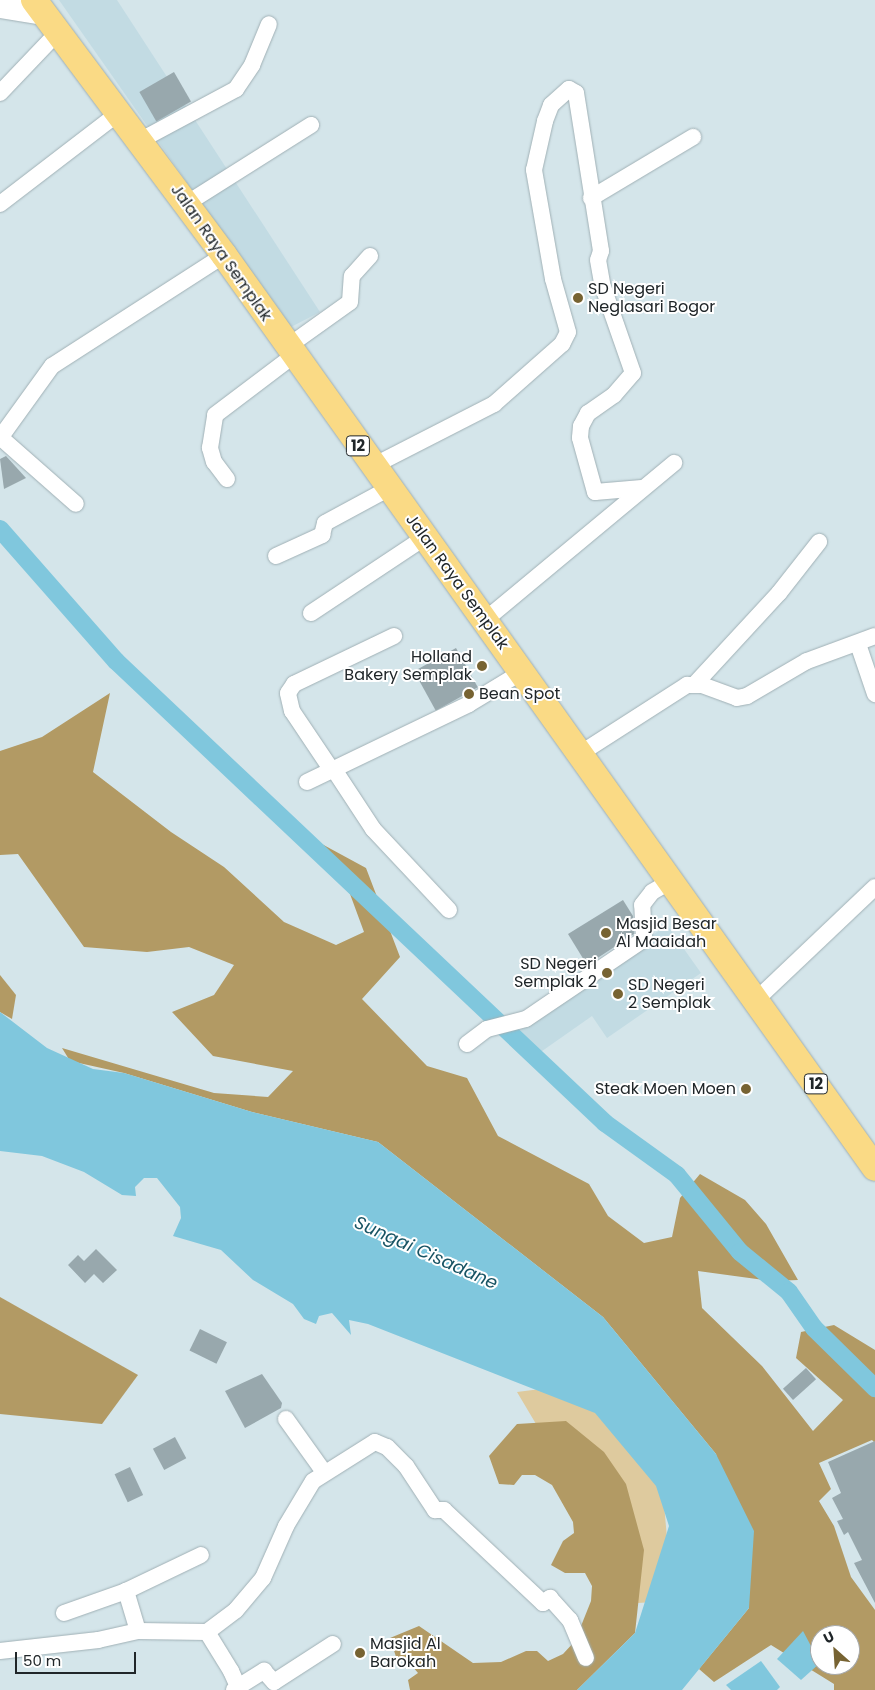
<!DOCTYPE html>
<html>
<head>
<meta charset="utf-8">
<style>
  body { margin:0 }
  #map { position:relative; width:875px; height:1690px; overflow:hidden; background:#d4e5ea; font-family:Poppins,sans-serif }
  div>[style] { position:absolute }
  .built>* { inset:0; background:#c2dbe3 }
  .green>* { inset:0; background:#deca9e }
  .forest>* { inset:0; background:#b29a64 }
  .water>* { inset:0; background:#80c7dd }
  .canal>* { height:18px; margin:-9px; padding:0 9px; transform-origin:9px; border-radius:9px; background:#80c7dd }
  .building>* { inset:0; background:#98a8ad; transform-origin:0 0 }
  .roads { filter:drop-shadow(0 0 1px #a0b0b5) drop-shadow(0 0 1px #a0b0b5) }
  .street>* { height:16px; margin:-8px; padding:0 8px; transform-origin:8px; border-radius:8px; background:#fff }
  .secondary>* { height:22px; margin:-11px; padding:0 11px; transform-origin:11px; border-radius:11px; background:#fff }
  .primary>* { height:26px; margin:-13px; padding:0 13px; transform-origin:13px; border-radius:13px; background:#fada85 }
  .dots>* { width:14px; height:14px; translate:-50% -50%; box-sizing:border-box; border:2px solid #fff; border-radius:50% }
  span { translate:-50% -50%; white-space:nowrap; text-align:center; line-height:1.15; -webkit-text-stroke:4px #fff; paint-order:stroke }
  .shield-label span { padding:1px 4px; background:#fff; border:1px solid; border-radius:4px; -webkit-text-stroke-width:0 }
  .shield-label { font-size:15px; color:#202629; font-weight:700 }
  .street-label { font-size:16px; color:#202629 }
  .poi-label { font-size:16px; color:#202629 }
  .left { translate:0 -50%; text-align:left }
  .right { translate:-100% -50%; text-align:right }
  .water-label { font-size:18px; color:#185464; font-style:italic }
  .north { position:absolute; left:810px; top:1625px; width:50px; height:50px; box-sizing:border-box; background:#fff; border:1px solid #a6a8a9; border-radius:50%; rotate:334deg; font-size:14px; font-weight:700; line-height:20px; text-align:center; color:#202629 }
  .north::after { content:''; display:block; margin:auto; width:18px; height:22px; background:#776332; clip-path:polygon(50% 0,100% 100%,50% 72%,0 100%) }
  .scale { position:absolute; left:15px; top:1652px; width:121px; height:22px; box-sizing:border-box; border:2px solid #202629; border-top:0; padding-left:6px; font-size:15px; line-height:18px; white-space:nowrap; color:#202629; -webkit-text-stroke:4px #fff; paint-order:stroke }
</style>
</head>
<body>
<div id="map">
  <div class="built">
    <i style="clip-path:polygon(59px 0,117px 0,320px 312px,289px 328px)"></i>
    <i style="clip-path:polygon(667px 925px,701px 973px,607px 1038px,592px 1016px,535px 1056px,517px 1030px)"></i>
  </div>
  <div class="green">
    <i style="clip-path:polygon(580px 1384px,662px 1480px,669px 1562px,653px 1602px,638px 1603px,629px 1530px,539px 1429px,517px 1392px)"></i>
  </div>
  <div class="forest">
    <i style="clip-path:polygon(evenodd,110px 693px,93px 772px,171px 832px,224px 867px,284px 922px,336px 945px,364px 932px,350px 894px,296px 830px,366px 868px,400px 957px,362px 999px,427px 1066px,467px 1078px,498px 1136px,589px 1184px,608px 1216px,644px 1243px,672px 1237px,680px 1198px,700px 1174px,745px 1200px,766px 1224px,798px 1280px,771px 1281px,698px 1271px,702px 1308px,762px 1366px,813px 1431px,843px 1400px,796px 1358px,801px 1332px,834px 1325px,875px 1350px,875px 1443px,872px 1440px,819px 1463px,831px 1489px,819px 1501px,834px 1526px,851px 1577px,875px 1610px,875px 1690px,834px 1690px,834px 1684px,771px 1645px,714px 1682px,699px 1669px,749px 1608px,716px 1454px,603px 1317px,378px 1142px,252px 1112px,124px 1073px,70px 1061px,62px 1048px,214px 1093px,268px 1097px,293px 1071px,213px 1056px,172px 1012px,214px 995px,234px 965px,189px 947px,147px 952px,84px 947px,18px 854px,0 855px,0 751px,42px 737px,110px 693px,820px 1635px,850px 1635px,850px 1665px,820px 1665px,820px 1635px)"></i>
    <i style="clip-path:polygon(0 975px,16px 995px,12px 1019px,0 1012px)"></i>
    <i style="clip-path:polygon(0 1297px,138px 1375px,102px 1424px,0 1414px)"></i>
    <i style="clip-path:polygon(566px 1421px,604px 1452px,626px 1484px,644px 1550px,635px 1633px,577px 1690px,410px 1690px,408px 1680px,418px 1673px,407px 1660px,397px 1660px,390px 1638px,419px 1626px,473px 1663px,501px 1662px,526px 1651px,537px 1651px,548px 1661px,563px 1654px,575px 1641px,591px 1601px,592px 1586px,585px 1573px,565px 1573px,551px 1565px,563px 1541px,574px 1533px,573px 1522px,552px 1485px,535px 1475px,522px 1475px,514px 1485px,499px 1484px,489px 1456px,517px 1424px)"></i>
  </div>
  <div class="water">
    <i style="clip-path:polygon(0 1012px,47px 1048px,93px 1069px,124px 1073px,252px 1112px,378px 1142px,603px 1317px,716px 1454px,754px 1531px,749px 1608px,682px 1690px,577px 1690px,635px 1633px,669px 1526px,656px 1486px,595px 1413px,368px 1324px,349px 1320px,351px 1335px,332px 1313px,319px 1316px,316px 1324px,304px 1319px,293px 1304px,253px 1280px,221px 1250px,173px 1236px,181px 1218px,180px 1207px,157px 1178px,144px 1178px,135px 1187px,136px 1196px,122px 1195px,84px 1172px,42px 1156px,0 1151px)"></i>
    <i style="clip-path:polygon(803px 1631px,820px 1663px,801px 1680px,777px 1659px)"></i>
    <i style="clip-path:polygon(761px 1661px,780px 1687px,777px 1690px,731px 1690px,726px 1685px)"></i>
  </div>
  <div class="canal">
    <i style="left:0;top:529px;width:176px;rotate:48.7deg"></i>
    <i style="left:116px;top:661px;width:673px;rotate:43.37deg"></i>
    <i style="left:605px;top:1123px;width:89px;rotate:35.8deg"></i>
    <i style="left:677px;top:1175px;width:99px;rotate:50.7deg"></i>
    <i style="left:740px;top:1252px;width:63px;rotate:39.2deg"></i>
    <i style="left:789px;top:1292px;width:44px;rotate:55.2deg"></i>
    <i style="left:814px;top:1328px;width:86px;rotate:44.5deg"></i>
  </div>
  <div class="building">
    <i style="left:174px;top:72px;width:34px;height:40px;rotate:60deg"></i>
    <i style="clip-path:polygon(6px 456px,26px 478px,4px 489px,0 459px)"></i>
    <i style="left:456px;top:648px;width:45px;height:48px;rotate:61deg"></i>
    <i style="clip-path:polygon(623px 900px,633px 916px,634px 934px,587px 965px,568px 934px)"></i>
    <i style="clip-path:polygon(96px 1249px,117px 1270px,103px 1283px,94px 1274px,85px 1283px,68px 1265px,78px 1255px,84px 1261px)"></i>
    <i style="left:200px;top:1329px;width:30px;height:24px;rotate:26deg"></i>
    <i style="left:806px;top:1368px;width:15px;height:31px;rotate:48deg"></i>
    <i style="clip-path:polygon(262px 1374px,282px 1403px,281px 1408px,245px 1428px,225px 1391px)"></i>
    <i style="left:175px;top:1437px;width:24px;height:25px;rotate:62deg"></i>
    <i style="clip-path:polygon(875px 1441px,875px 1603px,854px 1563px,862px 1560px,848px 1532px,844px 1535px,837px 1521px,843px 1519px,832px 1498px,841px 1493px,828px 1462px)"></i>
    <i style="left:130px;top:1467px;width:31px;height:17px;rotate:65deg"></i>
  </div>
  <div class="roads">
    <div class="street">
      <i style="left:0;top:93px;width:86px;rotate:-46.4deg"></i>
      <i style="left:141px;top:140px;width:108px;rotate:-28.2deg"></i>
      <i style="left:236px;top:89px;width:29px;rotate:-56deg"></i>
      <i style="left:252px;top:65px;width:44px;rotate:-67.5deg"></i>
      <i style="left:591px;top:198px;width:119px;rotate:-30.9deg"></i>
      <i style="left:0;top:204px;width:153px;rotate:-37.5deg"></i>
      <i style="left:186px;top:204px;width:148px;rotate:-32.3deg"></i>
      <i style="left:287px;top:347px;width:77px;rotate:-35.5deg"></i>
      <i style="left:350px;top:302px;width:26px;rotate:-86deg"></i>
      <i style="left:352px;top:276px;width:27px;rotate:-48deg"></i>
      <i style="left:0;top:437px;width:101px;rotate:41.4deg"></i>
      <i style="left:0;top:438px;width:89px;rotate:-54.2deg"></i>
      <i style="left:52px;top:366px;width:205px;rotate:-32.8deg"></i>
      <i style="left:373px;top:466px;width:136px;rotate:-27.1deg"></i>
      <i style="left:494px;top:404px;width:91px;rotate:-41.4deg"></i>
      <i style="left:562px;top:344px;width:13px;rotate:-63deg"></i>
      <i style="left:568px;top:332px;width:55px;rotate:-105.8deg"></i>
      <i style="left:553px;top:279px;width:111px;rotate:-99.9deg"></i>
      <i style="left:534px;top:170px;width:50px;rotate:-77.3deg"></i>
      <i style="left:545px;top:121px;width:17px;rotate:-69deg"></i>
      <i style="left:551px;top:105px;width:24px;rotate:-42deg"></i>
      <i style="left:569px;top:89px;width:8px;rotate:30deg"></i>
      <i style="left:576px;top:93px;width:160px;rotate:81deg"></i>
      <i style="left:601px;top:251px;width:9px;rotate:108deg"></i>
      <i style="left:598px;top:260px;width:27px;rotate:80deg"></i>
      <i style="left:603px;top:287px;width:91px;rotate:70.8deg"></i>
      <i style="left:633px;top:373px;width:29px;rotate:131deg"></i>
      <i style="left:614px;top:395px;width:32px;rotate:145deg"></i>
      <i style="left:588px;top:413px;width:15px;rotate:118deg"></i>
      <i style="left:581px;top:426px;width:12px;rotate:95deg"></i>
      <i style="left:580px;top:438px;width:56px;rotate:74.5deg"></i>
      <i style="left:595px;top:492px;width:47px;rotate:-4.9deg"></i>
      <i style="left:227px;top:479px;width:21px;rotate:-127deg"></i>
      <i style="left:214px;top:462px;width:15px;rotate:-106deg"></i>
      <i style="left:210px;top:448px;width:33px;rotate:-81deg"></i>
      <i style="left:215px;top:415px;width:98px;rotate:-37.1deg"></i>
      <i style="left:276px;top:556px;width:51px;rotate:-24.5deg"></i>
      <i style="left:322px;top:535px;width:12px;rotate:-76deg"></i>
      <i style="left:325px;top:523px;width:72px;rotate:-28.4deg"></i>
      <i style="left:311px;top:613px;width:136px;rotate:-33.6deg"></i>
      <i style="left:485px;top:620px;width:246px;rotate:-39.7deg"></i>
      <i style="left:858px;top:644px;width:53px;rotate:71.2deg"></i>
      <i style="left:695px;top:684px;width:124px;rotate:-47.3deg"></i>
      <i style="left:779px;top:593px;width:65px;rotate:-51.9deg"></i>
      <i style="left:578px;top:755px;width:130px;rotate:-32.7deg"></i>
      <i style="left:687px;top:685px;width:15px"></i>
      <i style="left:702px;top:685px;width:37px;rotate:20deg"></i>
      <i style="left:737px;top:698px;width:10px;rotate:-11deg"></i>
      <i style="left:747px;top:696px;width:69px;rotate:-30.3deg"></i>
      <i style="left:807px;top:661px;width:72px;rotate:-20.2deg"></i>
      <i style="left:333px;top:768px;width:73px;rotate:56.7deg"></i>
      <i style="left:373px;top:829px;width:111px;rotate:46.8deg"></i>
      <i style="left:331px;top:769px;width:70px;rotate:-123.9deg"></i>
      <i style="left:292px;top:711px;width:18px;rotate:-103deg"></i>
      <i style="left:288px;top:693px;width:11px;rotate:-56deg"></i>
      <i style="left:294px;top:684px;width:111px;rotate:-25.6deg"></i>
      <i style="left:307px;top:782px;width:180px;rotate:-25.7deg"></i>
      <i style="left:469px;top:704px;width:62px;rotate:-31.1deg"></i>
      <i style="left:756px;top:1000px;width:164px;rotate:-43.5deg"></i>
      <i style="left:467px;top:1044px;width:25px;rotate:-37deg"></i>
      <i style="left:487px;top:1029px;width:40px;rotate:-14.4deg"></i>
      <i style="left:526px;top:1019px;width:143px;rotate:-34.1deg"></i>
      <i style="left:644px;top:939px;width:34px;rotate:-93deg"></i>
      <i style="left:642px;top:905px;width:16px;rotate:-52deg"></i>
      <i style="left:652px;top:892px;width:20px;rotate:-30deg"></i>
      <i style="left:286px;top:1419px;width:65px;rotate:54.4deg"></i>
      <i style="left:64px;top:1613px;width:66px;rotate:-19.5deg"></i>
      <i style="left:126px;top:1591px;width:83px;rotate:-25.6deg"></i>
      <i style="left:138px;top:1631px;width:69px;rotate:0.8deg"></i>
      <i style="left:207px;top:1632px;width:46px;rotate:58.4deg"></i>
      <i style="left:231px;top:1671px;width:17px;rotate:66deg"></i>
      <i style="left:238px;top:1687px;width:5px;rotate:143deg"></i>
      <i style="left:207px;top:1632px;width:36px;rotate:-37deg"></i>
      <i style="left:236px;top:1610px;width:42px;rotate:-49.8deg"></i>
      <i style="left:263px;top:1578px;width:57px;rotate:-66.1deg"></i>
      <i style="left:286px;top:1526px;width:52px;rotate:-59deg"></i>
      <i style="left:313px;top:1481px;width:73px;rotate:-32.2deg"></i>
      <i style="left:375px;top:1442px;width:13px;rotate:23deg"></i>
      <i style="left:387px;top:1447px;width:27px;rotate:45deg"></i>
      <i style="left:406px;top:1466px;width:53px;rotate:56.6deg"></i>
      <i style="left:435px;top:1510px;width:9px"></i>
      <i style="left:444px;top:1510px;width:136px;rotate:43.2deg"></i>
      <i style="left:543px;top:1603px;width:9px;rotate:-36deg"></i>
      <i style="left:550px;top:1598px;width:30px;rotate:48deg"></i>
      <i style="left:570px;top:1620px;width:41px;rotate:67.2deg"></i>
      <i style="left:0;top:1651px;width:99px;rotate:-6.4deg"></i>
      <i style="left:98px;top:1640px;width:41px;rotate:-12.7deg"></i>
      <i style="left:138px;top:1631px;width:42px;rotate:-106.7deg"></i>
      <i style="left:238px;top:1687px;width:31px;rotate:-32deg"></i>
      <i style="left:264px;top:1671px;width:15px;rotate:48deg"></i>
      <i style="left:274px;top:1682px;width:70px;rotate:-32.8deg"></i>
    </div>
    <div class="secondary">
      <i style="left:0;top:7px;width:45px;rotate:9deg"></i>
    </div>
    <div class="primary">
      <i style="left:34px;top:0;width:318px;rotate:53.3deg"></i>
      <i style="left:224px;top:255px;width:1121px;rotate:54.51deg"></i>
    </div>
  </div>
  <div class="dots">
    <i style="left:578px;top:298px;background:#776332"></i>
    <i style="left:482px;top:666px;background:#776332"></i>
    <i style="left:469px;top:694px;background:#776332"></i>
    <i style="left:606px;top:933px;background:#776332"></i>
    <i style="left:607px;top:973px;background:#776332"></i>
    <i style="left:618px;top:994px;background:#776332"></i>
    <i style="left:746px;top:1089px;background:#776332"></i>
    <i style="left:360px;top:1653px;background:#776332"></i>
  </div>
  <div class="shield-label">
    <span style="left:358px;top:446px">12</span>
    <span style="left:816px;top:1084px">12</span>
  </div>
  <div class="street-label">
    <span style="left:221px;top:253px;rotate:55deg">Jalan Raya Semplak</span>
    <span style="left:457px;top:582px;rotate:54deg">Jalan Raya Semplak</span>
  </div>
  <div class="poi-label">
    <span class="left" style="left:588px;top:298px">SD Negeri<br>Neglasari Bogor</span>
    <span class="right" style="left:472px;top:666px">Holland<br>Bakery Semplak</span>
    <span class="left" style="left:479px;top:694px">Bean Spot</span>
    <span class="left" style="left:616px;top:933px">Masjid Besar<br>Al Maaidah</span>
    <span class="right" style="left:597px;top:973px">SD Negeri<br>Semplak 2</span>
    <span class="left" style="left:628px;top:994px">SD Negeri<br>2 Semplak</span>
    <span class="right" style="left:736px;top:1089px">Steak Moen Moen</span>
    <span class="left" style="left:370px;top:1653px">Masjid Al<br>Barokah</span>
  </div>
  <div class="water-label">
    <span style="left:426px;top:1253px;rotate:24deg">Sungai Cisadane</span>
  </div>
  <div class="north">U</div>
  <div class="scale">50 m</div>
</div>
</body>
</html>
